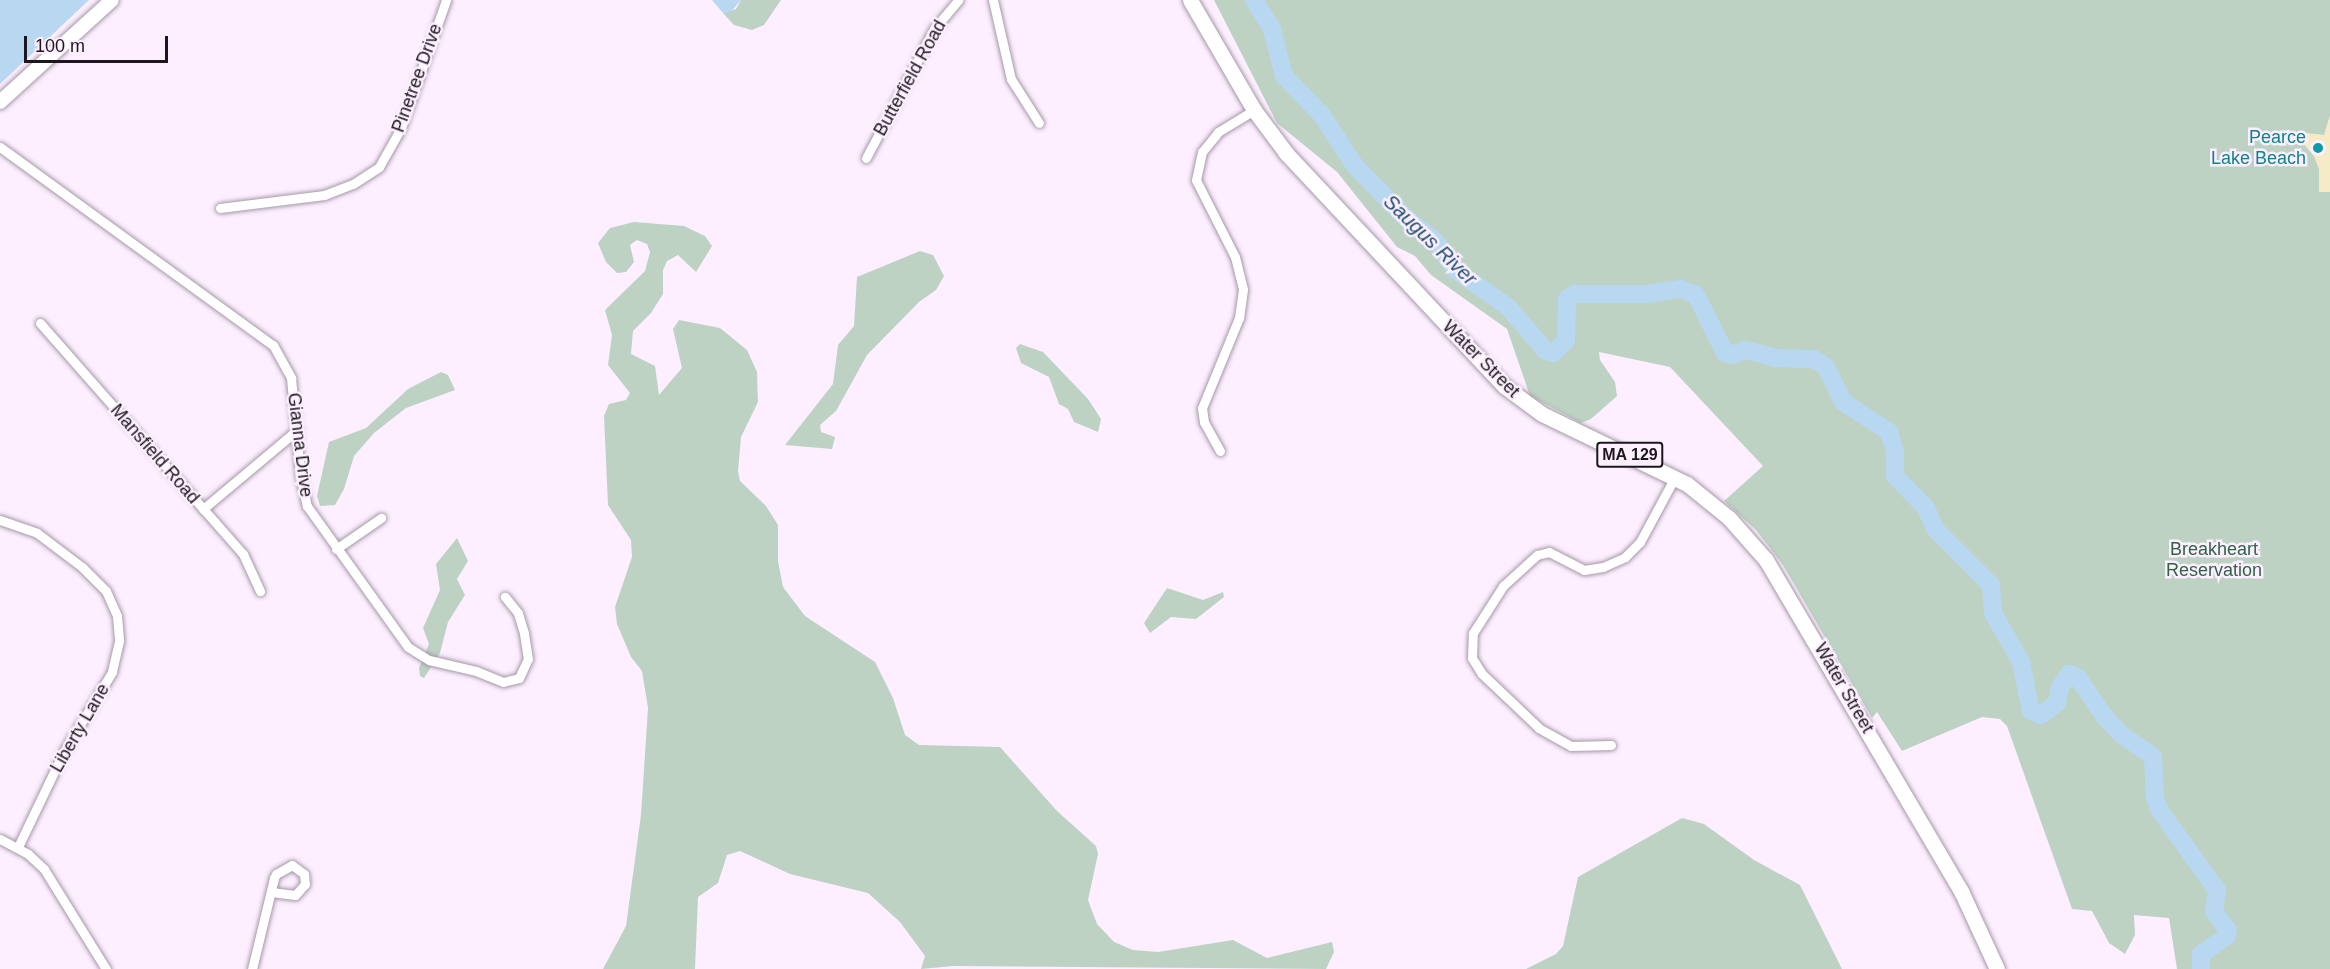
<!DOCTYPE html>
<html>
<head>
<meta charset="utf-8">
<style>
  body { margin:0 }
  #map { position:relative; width:2330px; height:969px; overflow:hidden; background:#fdefff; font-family:Arial,sans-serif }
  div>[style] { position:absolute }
  .green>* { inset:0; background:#bdd2c3 }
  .sand>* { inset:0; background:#f5ebc6 }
  .water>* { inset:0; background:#b8d8f1 }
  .river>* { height:18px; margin:-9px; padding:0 9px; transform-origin:9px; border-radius:9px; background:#b8d8f1 }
  .roads { filter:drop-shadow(0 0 2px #a599a7) drop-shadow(0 0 2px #a599a7) }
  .street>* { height:9px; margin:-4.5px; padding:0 4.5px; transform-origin:4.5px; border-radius:4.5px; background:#fff }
  .secondary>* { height:14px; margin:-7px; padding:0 7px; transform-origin:7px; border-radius:7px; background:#fff }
  .primary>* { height:15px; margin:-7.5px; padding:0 7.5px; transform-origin:7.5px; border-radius:7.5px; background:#fff }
  .dots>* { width:16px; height:16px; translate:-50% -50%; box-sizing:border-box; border:3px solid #fdefff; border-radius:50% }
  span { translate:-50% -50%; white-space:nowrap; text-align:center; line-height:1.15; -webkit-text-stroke:5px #fdefff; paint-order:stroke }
  .shield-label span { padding:2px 4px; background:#fdefff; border:2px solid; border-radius:4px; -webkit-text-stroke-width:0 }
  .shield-label { font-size:16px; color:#1b171c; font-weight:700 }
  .street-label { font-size:18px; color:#1b171c }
  .culture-label { font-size:18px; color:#0d838f }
  .right { translate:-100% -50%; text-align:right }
  .park-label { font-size:18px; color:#2f6444 }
  .water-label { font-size:20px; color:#1c4e70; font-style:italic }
  .scale { position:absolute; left:24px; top:36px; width:144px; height:27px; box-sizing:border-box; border:3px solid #1b171c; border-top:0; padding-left:8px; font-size:18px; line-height:21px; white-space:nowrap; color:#1b171c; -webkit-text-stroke:4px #fdefff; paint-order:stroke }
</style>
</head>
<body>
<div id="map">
  <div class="green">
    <i style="clip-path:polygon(741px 0,781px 0,764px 25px,752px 30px,734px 25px,723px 13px,736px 9px)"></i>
    <i style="clip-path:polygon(1214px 0,2330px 0,2330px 969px,2177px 969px,2169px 918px,2134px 915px,2135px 935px,2125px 954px,2109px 943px,2092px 911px,2072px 909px,2007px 726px,2000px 719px,1982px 717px,1902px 751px,1877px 712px,1872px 718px,1783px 565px,1756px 530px,1724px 501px,1763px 466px,1670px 367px,1599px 352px,1600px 360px,1615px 382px,1617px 396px,1591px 419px,1581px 423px,1530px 396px,1507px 329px,1431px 275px,1415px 256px,1397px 247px,1337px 172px,1277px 123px)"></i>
    <i style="clip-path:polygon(634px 222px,684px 226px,705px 236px,712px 246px,696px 272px,678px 255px,667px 261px,663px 270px,663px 294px,651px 313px,633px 331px,631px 354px,655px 366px,659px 395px,682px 368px,673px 329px,679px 320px,720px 328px,747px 350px,757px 372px,758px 402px,741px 437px,738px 471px,740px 481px,766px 506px,778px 525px,778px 561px,783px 587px,805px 616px,875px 662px,893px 698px,905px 735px,919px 745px,1000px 747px,1057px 811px,1096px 846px,1098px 854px,1088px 900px,1097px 924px,1114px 942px,1133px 950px,1158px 952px,1233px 940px,1267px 958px,1332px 942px,1334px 952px,1326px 969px,953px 966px,921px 969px,925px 956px,900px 922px,868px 893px,790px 874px,740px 851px,727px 855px,718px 883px,698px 897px,695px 969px,603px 969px,626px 926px,641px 815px,648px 708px,642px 671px,631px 657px,617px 624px,615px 607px,632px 557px,631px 540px,608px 505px,604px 416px,609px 404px,626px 400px,630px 393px,608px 365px,612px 335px,605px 310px,645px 271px,650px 252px,647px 244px,637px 240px,630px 245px,634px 262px,626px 272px,617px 273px,606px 262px,598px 243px,610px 228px)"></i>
    <i style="clip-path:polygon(920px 251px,933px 255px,944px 276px,936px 290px,919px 302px,867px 355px,836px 411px,820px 425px,821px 432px,835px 437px,832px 449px,785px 445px,833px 384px,838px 345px,854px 326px,857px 277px)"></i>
    <i style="clip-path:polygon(1020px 344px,1043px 352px,1088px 399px,1101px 419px,1098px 432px,1074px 422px,1068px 409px,1059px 404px,1049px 377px,1021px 363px,1016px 348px)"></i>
    <i style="clip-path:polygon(441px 372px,448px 375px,455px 390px,406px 408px,374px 433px,354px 456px,344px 489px,335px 505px,320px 506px,317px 496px,329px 442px,366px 428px,408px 389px)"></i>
    <i style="clip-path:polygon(457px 538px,468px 561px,457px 579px,465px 595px,448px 622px,440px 653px,424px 678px,420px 676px,419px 668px,429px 644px,423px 628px,440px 590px,436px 564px)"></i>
    <i style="clip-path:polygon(1167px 588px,1203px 600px,1223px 592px,1224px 597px,1196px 619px,1171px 617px,1150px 633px,1144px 623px)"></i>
    <i style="clip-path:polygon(1682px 818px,1704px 824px,1754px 860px,1800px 885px,1842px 969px,1526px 969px,1556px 954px,1563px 946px,1578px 877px)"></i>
  </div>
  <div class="sand">
    <i style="clip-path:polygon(2330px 115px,2330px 192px,2319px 192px,2319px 169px,2314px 156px,2300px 140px,2307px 133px,2324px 135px)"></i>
  </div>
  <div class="water">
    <i style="clip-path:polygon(0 0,89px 0,0 84px)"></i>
    <i style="clip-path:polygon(712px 0,741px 0,731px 12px,723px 13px)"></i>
  </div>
  <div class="river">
    <i style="left:1254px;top:0;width:34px;rotate:58deg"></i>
    <i style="left:1272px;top:29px;width:49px;rotate:75.7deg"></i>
    <i style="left:1284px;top:76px;width:53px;rotate:45.8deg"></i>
    <i style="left:1321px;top:114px;width:62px;rotate:56.8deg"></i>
    <i style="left:1355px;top:166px;width:73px;rotate:45.6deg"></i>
    <i style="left:1406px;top:218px;width:37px;rotate:38deg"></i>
    <i style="left:1435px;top:241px;width:37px;rotate:54deg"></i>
    <i style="left:1457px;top:271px;width:62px;rotate:35.2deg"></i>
    <i style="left:1508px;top:307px;width:57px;rotate:49.3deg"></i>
    <i style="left:1545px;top:350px;width:9px;rotate:21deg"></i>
    <i style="left:1553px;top:353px;width:18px;rotate:-43deg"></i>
    <i style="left:1566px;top:341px;width:42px;rotate:-88.6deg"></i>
    <i style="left:1567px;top:299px;width:9px;rotate:-36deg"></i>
    <i style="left:1574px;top:294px;width:74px"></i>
    <i style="left:1648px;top:294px;width:33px;rotate:-9deg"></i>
    <i style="left:1681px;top:289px;width:16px;rotate:22deg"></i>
    <i style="left:1696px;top:295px;width:65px;rotate:63.4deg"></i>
    <i style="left:1725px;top:353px;width:7px;rotate:16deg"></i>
    <i style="left:1732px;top:355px;width:14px;rotate:-21deg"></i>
    <i style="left:1745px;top:350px;width:32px;rotate:14deg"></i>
    <i style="left:1776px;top:358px;width:38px;rotate:2deg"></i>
    <i style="left:1814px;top:359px;width:14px;rotate:34deg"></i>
    <i style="left:1826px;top:367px;width:39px;rotate:64deg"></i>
    <i style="left:1843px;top:402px;width:55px;rotate:33.1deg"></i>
    <i style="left:1889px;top:432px;width:21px;rotate:73deg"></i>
    <i style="left:1895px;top:452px;width:24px;rotate:90deg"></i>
    <i style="left:1895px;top:476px;width:45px;rotate:45.9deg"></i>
    <i style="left:1926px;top:508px;width:24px;rotate:66deg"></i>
    <i style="left:1936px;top:530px;width:78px;rotate:45deg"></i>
    <i style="left:1991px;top:585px;width:28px;rotate:86deg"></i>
    <i style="left:1993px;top:613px;width:56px;rotate:60.3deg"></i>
    <i style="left:2021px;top:662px;width:50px;rotate:78.5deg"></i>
    <i style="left:2031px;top:711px;width:11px;rotate:22deg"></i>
    <i style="left:2041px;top:715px;width:20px;rotate:-37deg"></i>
    <i style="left:2057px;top:703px;width:16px;rotate:-79deg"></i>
    <i style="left:2060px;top:687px;width:16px;rotate:-55deg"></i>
    <i style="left:2069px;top:674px;width:10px;rotate:24deg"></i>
    <i style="left:2078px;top:678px;width:46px;rotate:55.6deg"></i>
    <i style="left:2104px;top:716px;width:26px;rotate:47deg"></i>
    <i style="left:2122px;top:735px;width:38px;rotate:35deg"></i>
    <i style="left:2153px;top:757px;width:41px;rotate:87.2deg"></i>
    <i style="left:2155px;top:798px;width:14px;rotate:69deg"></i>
    <i style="left:2160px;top:811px;width:97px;rotate:54.2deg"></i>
    <i style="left:2217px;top:890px;width:21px;rotate:98deg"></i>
    <i style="left:2214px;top:911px;width:24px;rotate:54deg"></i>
    <i style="left:2228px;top:930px;width:6px;rotate:99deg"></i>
    <i style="left:2227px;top:936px;width:32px;rotate:145deg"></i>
    <i style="left:2201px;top:954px;width:15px;rotate:90deg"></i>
  </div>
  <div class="roads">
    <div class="street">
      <i style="left:993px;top:0;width:81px;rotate:77.2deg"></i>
      <i style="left:1011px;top:79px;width:52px;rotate:57.5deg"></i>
      <i style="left:0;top:147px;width:337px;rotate:36deg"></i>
      <i style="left:273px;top:345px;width:38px;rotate:61deg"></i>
      <i style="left:291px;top:378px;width:96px;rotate:84.6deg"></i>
      <i style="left:300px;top:474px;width:33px;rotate:78deg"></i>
      <i style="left:307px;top:506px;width:173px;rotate:54.4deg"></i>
      <i style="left:408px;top:647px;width:25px;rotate:32deg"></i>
      <i style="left:429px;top:660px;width:48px;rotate:13.2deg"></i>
      <i style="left:476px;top:671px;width:29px;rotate:22deg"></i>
      <i style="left:503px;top:682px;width:16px;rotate:-14deg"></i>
      <i style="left:519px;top:678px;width:21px;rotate:-65deg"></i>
      <i style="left:528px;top:659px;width:26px;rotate:-99deg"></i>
      <i style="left:524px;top:633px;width:21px;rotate:-107deg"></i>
      <i style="left:518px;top:613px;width:21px;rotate:-129deg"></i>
      <i style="left:866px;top:158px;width:146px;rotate:-62.2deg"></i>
      <i style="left:934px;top:29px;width:38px;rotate:-50deg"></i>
      <i style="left:220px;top:208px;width:105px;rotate:-7.1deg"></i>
      <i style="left:324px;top:195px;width:31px;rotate:-21deg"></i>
      <i style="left:353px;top:184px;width:31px;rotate:-33deg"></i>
      <i style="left:379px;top:167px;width:45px;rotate:-60.6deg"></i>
      <i style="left:401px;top:128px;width:136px;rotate:-70.6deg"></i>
      <i style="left:40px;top:323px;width:308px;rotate:48.7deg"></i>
      <i style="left:243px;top:554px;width:41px;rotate:65.3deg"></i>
      <i style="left:1220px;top:451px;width:33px;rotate:-119deg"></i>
      <i style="left:1204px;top:422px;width:14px;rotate:-98deg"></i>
      <i style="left:1202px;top:408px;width:97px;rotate:-67.7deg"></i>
      <i style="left:1239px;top:318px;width:29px;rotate:-82deg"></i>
      <i style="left:1243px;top:289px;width:33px;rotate:-104deg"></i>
      <i style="left:1235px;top:257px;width:86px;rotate:-116.9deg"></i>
      <i style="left:1196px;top:180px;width:29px;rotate:-78deg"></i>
      <i style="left:1202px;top:152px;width:26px;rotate:-51deg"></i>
      <i style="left:1218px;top:132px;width:42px;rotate:-31.4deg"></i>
      <i style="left:203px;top:509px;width:123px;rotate:-40deg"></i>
      <i style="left:0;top:520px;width:39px;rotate:19deg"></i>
      <i style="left:37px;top:533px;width:56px;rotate:37.1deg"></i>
      <i style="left:82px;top:567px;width:34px;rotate:45deg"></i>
      <i style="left:106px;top:591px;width:27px;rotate:66deg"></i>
      <i style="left:117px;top:616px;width:25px;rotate:85deg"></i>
      <i style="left:119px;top:641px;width:32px;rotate:103deg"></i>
      <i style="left:112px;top:672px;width:95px;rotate:121.2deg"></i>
      <i style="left:63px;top:753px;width:104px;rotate:115.6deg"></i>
      <i style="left:336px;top:549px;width:55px;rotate:-34.6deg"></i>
      <i style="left:1611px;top:745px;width:40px;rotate:178.6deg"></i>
      <i style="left:1571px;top:746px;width:37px;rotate:-151deg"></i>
      <i style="left:1539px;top:728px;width:79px;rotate:-136.5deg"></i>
      <i style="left:1482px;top:674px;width:19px;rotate:-122deg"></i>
      <i style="left:1472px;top:658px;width:25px;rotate:-88deg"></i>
      <i style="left:1473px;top:633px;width:56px;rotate:-57.4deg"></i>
      <i style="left:1503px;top:586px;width:46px;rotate:-42.4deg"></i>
      <i style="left:1537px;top:555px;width:12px;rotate:-14deg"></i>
      <i style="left:1549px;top:552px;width:39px;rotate:27deg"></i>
      <i style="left:1584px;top:570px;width:19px;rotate:-9deg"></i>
      <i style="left:1603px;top:567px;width:24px;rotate:-24deg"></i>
      <i style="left:1625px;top:557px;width:21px;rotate:-45deg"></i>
      <i style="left:1640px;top:542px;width:74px;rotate:-61.7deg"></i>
      <i style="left:0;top:839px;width:32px;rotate:28deg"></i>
      <i style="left:28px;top:854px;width:22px;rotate:43deg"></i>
      <i style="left:44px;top:869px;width:118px;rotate:58.2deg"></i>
      <i style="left:252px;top:969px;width:94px;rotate:-76.4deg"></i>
      <i style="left:274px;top:878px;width:4px;rotate:-63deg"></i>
      <i style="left:276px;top:874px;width:18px;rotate:-29deg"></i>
      <i style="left:292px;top:865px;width:15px;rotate:37deg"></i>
      <i style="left:304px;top:874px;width:10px;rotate:84deg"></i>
      <i style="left:305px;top:884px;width:15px;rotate:132deg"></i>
      <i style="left:295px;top:895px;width:24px;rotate:-173deg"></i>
    </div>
    <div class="secondary">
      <i style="left:0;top:102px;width:151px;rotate:-42.3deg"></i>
    </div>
    <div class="primary">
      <i style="left:1190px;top:0;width:127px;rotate:59.8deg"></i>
      <i style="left:1254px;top:110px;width:54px;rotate:53.3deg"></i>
      <i style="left:1286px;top:153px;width:319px;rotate:46.9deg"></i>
      <i style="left:1504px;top:386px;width:47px;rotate:36.4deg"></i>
      <i style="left:1542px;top:414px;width:161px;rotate:25.8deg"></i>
      <i style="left:1687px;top:484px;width:54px;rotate:39deg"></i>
      <i style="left:1729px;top:518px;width:56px;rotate:48.6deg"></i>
      <i style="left:1766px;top:560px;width:384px;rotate:59.5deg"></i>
      <i style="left:1961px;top:891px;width:86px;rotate:65.2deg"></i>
    </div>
  </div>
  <div class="dots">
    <i style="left:2318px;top:148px;background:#0f9aa8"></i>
  </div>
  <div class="shield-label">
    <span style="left:1630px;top:455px">MA 129</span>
  </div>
  <div class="street-label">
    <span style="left:417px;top:78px;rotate:-70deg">Pinetree Drive</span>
    <span style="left:910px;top:78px;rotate:-61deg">Butterfield Road</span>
    <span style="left:1481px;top:359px;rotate:45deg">Water Street</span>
    <span style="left:300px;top:445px;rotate:83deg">Gianna Drive</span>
    <span style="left:155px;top:454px;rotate:49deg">Mansfield Road</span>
    <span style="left:1844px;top:688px;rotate:60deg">Water Street</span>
    <span style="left:80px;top:728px;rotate:-60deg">Liberty Lane</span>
  </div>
  <div class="culture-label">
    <span class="right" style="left:2306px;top:148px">Pearce<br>Lake Beach</span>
  </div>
  <div class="park-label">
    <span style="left:2214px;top:560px">Breakheart<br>Reservation</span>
  </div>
  <div class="water-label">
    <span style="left:1430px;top:240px;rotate:44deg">Saugus River</span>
  </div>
  <div class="scale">100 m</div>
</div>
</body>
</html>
